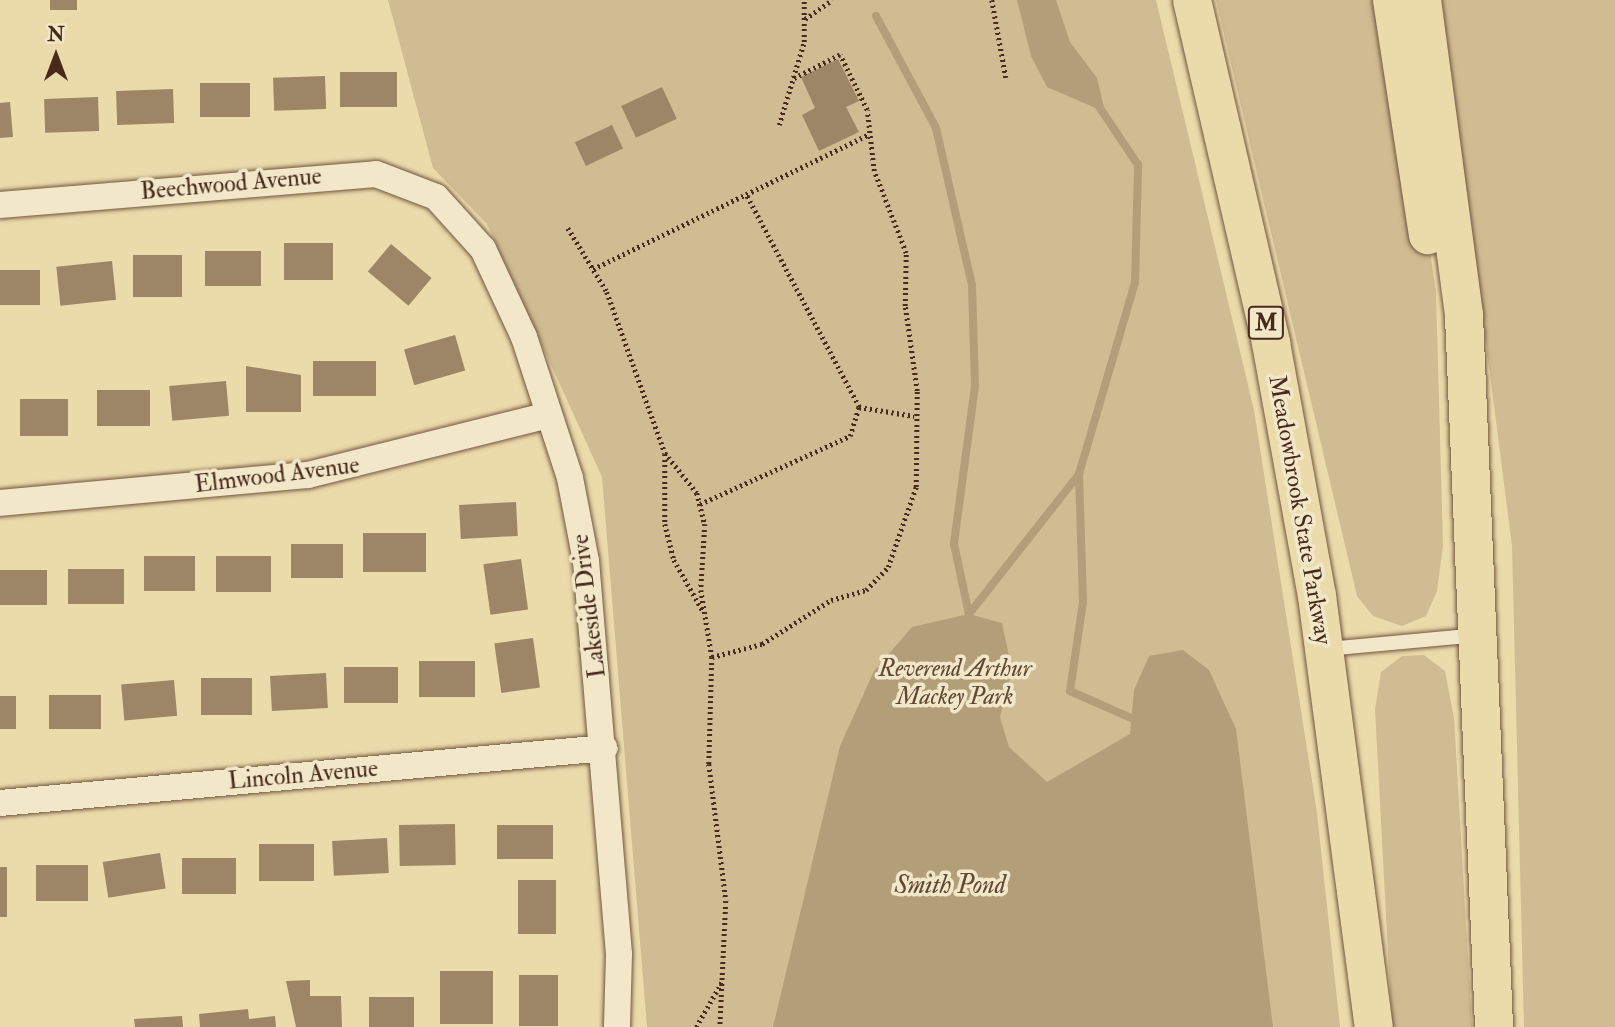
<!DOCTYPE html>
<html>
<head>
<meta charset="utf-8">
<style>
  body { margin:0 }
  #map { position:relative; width:1615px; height:1027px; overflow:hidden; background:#ebdaaa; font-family:"IM FELL Double Pica",serif }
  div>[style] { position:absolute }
  .green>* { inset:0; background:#cfbc92 }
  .water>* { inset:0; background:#b39e7a }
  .stream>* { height:8px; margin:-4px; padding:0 4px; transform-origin:4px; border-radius:4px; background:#b39e7a }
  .building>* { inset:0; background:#9c8666; transform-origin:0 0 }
  .path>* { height:4.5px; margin-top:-2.25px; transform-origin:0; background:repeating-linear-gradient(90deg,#472a1c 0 2px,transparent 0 5.5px) }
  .roads { filter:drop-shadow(0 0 2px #705640) drop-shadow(0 0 2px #705640) }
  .lane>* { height:14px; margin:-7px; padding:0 7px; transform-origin:7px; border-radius:7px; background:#f2e7c8 }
  .street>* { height:26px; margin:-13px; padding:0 13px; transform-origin:13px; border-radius:13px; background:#f2e7c8 }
  .highway>* { height:38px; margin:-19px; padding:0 19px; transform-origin:19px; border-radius:19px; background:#ebdaaa }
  span { translate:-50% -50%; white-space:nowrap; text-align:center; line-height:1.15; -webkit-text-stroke:7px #f2e7c8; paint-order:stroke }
  .shield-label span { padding:2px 5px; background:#f2e7c8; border:2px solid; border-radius:5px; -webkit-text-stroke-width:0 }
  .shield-label { font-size:23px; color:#472a1c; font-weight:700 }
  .street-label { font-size:24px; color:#472a1c }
  .park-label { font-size:24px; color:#624734; font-style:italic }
  .water-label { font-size:26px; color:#624734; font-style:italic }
  .north { position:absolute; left:21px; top:21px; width:70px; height:70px; -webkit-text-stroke:5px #f2e7c8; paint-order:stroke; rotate:0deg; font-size:19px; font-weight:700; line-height:28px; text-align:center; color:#472a1c }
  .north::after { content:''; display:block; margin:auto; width:24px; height:32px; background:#472a1c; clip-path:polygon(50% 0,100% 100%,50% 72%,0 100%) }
</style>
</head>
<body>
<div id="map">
  <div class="green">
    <i style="clip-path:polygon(388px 0,1156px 0,1254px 410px,1317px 813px,1340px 1027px,647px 1027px,602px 477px,487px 224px,433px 168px)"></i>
    <i style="clip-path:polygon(1216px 0,1393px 0,1436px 292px,1443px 546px,1437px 591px,1426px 616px,1402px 626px,1373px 616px,1357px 596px)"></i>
    <i style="clip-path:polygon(1442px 0,1615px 0,1615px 1027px,1524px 1027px,1512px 546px)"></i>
    <i style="clip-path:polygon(1424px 655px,1445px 671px,1454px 718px,1472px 1027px,1392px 1027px,1375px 709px,1381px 672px,1402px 656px)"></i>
  </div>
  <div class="water">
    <i style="clip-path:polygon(1017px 0,1056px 0,1070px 42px,1097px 78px,1105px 112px,1047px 87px,1031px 56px)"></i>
    <i style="clip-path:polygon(969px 614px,1002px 623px,1012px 670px,1000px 717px,1009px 747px,1047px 782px,1130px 734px,1134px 690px,1149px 656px,1183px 650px,1209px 670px,1236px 729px,1273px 1027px,773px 1027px,840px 746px,874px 671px,912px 627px)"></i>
  </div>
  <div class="stream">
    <i style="left:876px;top:16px;width:127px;rotate:61.8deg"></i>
    <i style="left:936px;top:128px;width:161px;rotate:77.1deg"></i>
    <i style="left:972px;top:285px;width:101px;rotate:88.3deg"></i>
    <i style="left:975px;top:386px;width:159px;rotate:97.6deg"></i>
    <i style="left:954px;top:544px;width:72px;rotate:77.9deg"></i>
    <i style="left:1079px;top:474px;width:128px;rotate:88.2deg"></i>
    <i style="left:1083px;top:602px;width:90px;rotate:98.3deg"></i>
    <i style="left:1070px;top:691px;width:77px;rotate:23.9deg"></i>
    <i style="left:967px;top:625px;width:11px;rotate:-80deg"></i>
    <i style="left:969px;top:614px;width:178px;rotate:-51.8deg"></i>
    <i style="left:1079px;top:474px;width:199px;rotate:-73.7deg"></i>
    <i style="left:1135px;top:283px;width:118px;rotate:-88.5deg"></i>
    <i style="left:1138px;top:165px;width:72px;rotate:-123.7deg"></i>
  </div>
  <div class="building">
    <i style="left:50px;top:0;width:27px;height:10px"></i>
    <i style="clip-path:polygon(838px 59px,859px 101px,846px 107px,859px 132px,819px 151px,802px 115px,815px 108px,801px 77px)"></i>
    <i style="left:397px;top:72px;width:35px;height:57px;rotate:90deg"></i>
    <i style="left:325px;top:76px;width:33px;height:52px;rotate:88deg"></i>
    <i style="left:200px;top:83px;width:50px;height:34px"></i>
    <i style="left:662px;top:87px;width:35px;height:45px;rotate:65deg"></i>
    <i style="left:173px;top:89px;width:34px;height:57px;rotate:88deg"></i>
    <i style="left:98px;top:97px;width:34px;height:54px;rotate:88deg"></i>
    <i style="clip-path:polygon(10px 102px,13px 137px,0 138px,0 103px)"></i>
    <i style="left:612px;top:125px;width:26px;height:41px;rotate:65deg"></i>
    <i style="left:284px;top:243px;width:49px;height:37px"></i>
    <i style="left:391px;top:244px;width:53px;height:36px;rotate:40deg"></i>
    <i style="left:205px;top:251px;width:56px;height:35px"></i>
    <i style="left:133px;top:255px;width:49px;height:42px"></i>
    <i style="left:112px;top:261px;width:39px;height:56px;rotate:84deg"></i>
    <i style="left:0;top:270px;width:40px;height:35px"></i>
    <i style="left:455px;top:335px;width:37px;height:53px;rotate:74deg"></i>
    <i style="left:313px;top:361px;width:63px;height:35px"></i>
    <i style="clip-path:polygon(246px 366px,301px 375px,301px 412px,246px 412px)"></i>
    <i style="left:226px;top:381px;width:35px;height:57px;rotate:85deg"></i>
    <i style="left:97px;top:390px;width:53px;height:36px"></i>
    <i style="left:20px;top:399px;width:48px;height:37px"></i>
    <i style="left:516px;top:502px;width:34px;height:57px;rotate:87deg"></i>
    <i style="left:363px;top:533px;width:63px;height:39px"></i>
    <i style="left:291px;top:544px;width:52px;height:34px"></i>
    <i style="left:144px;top:556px;width:51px;height:35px"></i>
    <i style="left:216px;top:556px;width:55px;height:36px"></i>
    <i style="left:521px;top:559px;width:51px;height:38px;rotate:82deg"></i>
    <i style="left:68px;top:569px;width:56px;height:35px"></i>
    <i style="left:0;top:570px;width:47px;height:35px"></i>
    <i style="left:533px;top:638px;width:50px;height:39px;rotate:82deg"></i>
    <i style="left:419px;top:661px;width:56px;height:36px"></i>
    <i style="left:344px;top:667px;width:54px;height:36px"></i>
    <i style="left:326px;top:673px;width:35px;height:56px;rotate:87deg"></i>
    <i style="left:201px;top:678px;width:51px;height:37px"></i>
    <i style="left:174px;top:680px;width:36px;height:53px;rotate:85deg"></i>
    <i style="left:49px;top:695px;width:52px;height:34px"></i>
    <i style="left:0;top:696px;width:16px;height:33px"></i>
    <i style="left:455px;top:824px;width:41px;height:56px;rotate:89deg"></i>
    <i style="left:497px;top:825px;width:56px;height:34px"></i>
    <i style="left:387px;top:838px;width:35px;height:55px;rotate:87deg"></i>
    <i style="left:259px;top:844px;width:55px;height:37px"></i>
    <i style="left:160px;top:853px;width:36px;height:58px;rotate:81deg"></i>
    <i style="left:182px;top:858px;width:54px;height:36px"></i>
    <i style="left:36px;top:865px;width:52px;height:36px"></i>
    <i style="left:0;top:867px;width:7px;height:50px"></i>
    <i style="left:518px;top:880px;width:38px;height:54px"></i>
    <i style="left:440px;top:971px;width:53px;height:53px"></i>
    <i style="left:519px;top:975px;width:39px;height:51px"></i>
    <i style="clip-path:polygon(310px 980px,310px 996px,341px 996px,342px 1027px,296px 1027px,286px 981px)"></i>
    <i style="left:369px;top:997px;width:45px;height:30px"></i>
    <i style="clip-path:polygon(248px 1009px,249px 1019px,275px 1016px,276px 1027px,200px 1027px,199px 1014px)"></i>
    <i style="clip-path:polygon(182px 1016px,183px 1027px,135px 1027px,134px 1019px)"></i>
  </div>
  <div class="path">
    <i style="left:992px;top:0;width:79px;rotate:79.8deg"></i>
    <i style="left:805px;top:19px;width:33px;rotate:-35deg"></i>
    <i style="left:779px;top:125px;width:87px;rotate:-73.2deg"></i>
    <i style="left:804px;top:42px;width:42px;rotate:-90deg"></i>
    <i style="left:568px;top:228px;width:75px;rotate:58.6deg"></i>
    <i style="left:607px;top:292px;width:171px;rotate:70.2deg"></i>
    <i style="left:665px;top:453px;width:51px;rotate:51.3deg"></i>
    <i style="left:697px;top:493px;width:32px;rotate:76deg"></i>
    <i style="left:705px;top:524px;width:66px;rotate:93.5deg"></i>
    <i style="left:701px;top:590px;width:68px;rotate:80.7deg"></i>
    <i style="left:712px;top:657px;width:107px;rotate:91.6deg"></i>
    <i style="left:709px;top:764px;width:138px;rotate:82.9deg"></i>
    <i style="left:726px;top:901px;width:126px;rotate:92.7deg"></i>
    <i style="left:593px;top:269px;width:306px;rotate:-26deg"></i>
    <i style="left:859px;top:407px;width:56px;rotate:9.3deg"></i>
    <i style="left:665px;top:454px;width:70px;rotate:90deg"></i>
    <i style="left:665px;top:524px;width:37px;rotate:76deg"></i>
    <i style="left:674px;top:560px;width:59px;rotate:60.4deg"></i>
    <i style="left:700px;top:504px;width:165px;rotate:-24.4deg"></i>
    <i style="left:850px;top:436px;width:30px;rotate:-73deg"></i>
    <i style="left:859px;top:407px;width:242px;rotate:-118deg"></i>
    <i style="left:712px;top:657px;width:52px;rotate:-14.6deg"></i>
    <i style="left:762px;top:644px;width:82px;rotate:-32.5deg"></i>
    <i style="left:831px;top:600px;width:36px;rotate:-16deg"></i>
    <i style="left:866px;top:590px;width:32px;rotate:-46deg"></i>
    <i style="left:888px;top:567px;width:85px;rotate:-70.7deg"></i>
    <i style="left:916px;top:487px;width:96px;rotate:-89.4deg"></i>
    <i style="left:917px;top:391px;width:86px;rotate:-98deg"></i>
    <i style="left:905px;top:306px;width:53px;rotate:-88.9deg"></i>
    <i style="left:906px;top:253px;width:88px;rotate:-111.3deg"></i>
    <i style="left:874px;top:171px;width:61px;rotate:-96.5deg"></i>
    <i style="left:867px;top:110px;width:61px;rotate:-116.1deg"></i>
    <i style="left:840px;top:55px;width:53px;rotate:152.9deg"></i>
    <i style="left:696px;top:1027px;width:54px;rotate:-60.1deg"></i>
  </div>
  <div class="roads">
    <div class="lane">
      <i style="left:1327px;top:649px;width:151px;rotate:-5.3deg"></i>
    </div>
    <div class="street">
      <i style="left:0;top:205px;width:377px;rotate:-4.7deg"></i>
      <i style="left:376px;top:174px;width:64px;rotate:21deg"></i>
      <i style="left:436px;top:197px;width:70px;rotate:47.9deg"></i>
      <i style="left:483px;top:249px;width:97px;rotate:65deg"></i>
      <i style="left:524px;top:337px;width:148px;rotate:71.9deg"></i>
      <i style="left:570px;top:478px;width:85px;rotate:79.1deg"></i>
      <i style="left:586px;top:561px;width:394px;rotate:85.2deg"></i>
      <i style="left:619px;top:954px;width:73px;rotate:91.6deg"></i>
      <i style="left:0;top:503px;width:309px;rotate:-5.2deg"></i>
      <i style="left:308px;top:475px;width:247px;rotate:-14deg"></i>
      <i style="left:0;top:803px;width:607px;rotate:-5.19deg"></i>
    </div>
    <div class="highway">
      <i style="left:1192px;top:0;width:352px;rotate:77deg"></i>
      <i style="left:1271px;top:343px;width:257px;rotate:79.7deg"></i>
      <i style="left:1317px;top:596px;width:435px;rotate:82.5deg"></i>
      <i style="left:1392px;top:0;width:238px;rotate:81.3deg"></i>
      <i style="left:1422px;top:0;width:319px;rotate:82.4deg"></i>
      <i style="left:1464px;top:316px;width:712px;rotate:87.58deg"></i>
    </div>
  </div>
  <div class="shield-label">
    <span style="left:1266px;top:323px">M</span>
  </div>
  <div class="street-label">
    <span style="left:231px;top:184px;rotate:-5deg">Beechwood Avenue</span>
    <span style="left:277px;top:475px;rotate:-7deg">Elmwood Avenue</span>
    <span style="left:1300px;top:510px;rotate:80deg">Meadowbrook State Parkway</span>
    <span style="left:589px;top:606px;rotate:-97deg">Lakeside Drive</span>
    <span style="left:303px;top:775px;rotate:-5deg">Lincoln Avenue</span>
  </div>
  <div class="park-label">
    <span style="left:955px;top:683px">Reverend Arthur<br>Mackey Park</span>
  </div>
  <div class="water-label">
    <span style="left:950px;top:886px">Smith Pond</span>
  </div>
  <div class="north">N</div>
</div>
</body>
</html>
